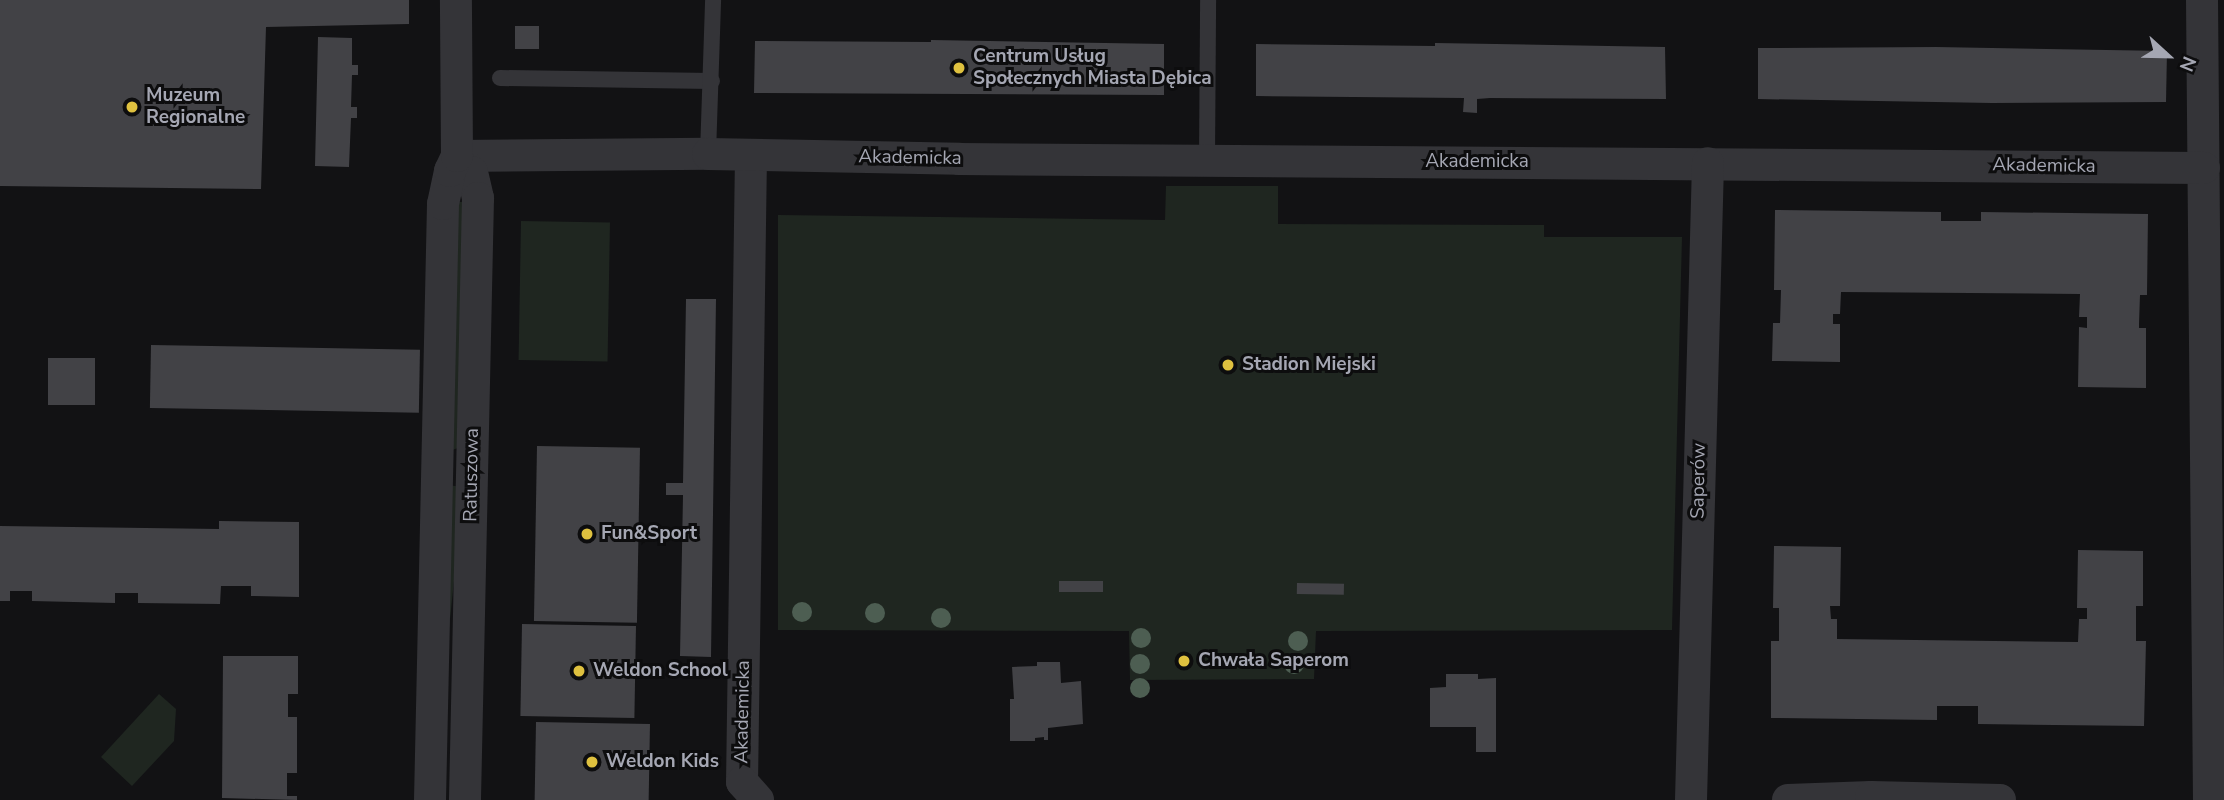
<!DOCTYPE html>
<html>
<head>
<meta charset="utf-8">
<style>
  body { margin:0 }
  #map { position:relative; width:2224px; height:800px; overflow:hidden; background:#121214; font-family:"Nunito Sans",sans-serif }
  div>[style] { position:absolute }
  .green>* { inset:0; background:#1f2620; transform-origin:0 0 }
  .building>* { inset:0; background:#424246; transform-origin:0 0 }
  .service>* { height:16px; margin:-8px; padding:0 8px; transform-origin:8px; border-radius:8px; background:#343438 }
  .minor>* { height:32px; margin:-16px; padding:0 16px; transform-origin:16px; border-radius:16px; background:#343438 }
  .trees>* { width:20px; height:20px; margin:-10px; border-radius:50%; background:#4d5e52 }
  .dots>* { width:19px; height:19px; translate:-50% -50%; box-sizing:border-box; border:4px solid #0d0d0e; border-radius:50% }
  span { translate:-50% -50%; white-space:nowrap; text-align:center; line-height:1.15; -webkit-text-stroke:6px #0d0d0e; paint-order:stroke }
  .poi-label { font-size:19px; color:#a5a7b3; font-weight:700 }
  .left { translate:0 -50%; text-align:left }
  .street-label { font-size:19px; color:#a5a7b3 }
  .north { position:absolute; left:2133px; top:21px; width:70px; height:70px; -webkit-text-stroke:5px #0d0d0e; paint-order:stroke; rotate:112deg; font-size:19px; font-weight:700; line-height:28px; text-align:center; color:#a5a7b3 }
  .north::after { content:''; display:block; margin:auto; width:24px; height:32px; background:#a5a7b3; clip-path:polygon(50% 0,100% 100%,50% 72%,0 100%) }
</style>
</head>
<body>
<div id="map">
  <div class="green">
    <i style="clip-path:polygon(1166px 186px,1278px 186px,1278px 224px,1544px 225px,1544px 237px,1682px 237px,1672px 630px,1316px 631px,1314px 679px,1130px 680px,1129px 631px,778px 630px,778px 215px,1165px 220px)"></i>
    <i style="clip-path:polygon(457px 202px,464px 202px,461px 447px,452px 450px)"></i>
    <i style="left:521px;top:221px;width:89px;height:139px;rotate:1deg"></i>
    <i style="left:446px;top:485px;width:18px;height:212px;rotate:6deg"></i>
    <i style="clip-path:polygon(159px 694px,176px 709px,174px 741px,132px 786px,101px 757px)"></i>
  </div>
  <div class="building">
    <i style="clip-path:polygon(0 0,409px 0,409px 24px,266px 27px,261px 189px,0 186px)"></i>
    <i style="left:515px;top:26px;width:24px;height:23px"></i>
    <i style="clip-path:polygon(318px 37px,352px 38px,352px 65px,358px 65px,358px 75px,352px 75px,351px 107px,357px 107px,357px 118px,351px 118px,349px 167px,315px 166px)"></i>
    <i style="clip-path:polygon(931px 40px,1164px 44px,1164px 95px,754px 93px,755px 41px,931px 42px)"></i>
    <i style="clip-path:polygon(1435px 43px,1665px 47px,1666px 99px,1490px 98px,1477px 99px,1477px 113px,1463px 112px,1464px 98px,1256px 96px,1256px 44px,1435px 46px)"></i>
    <i style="clip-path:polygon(1936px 47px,2167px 51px,2166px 102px,1992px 103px,1758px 99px,1758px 48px)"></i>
    <i style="clip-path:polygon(1775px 210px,1941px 212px,1941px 221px,1981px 221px,1981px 212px,2148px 214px,2147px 295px,2140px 295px,2139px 324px,2139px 328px,2146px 328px,2146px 388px,2078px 387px,2079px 327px,2087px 328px,2087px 317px,2079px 317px,2080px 294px,1841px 292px,1840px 314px,1833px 314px,1833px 324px,1840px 324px,1840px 362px,1772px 361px,1773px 323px,1780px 323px,1781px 290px,1774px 290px)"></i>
    <i style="clip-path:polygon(686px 299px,716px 299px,711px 657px,680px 656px,683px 495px,666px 495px,666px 483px,683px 483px)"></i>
    <i style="left:151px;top:345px;width:269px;height:63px;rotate:1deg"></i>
    <i style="left:48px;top:358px;width:47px;height:47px"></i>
    <i style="left:537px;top:446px;width:103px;height:175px;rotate:1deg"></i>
    <i style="clip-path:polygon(219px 521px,299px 522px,299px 597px,251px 596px,251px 586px,221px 586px,220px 604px,138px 603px,138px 593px,115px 593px,115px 603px,32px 601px,32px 591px,10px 591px,10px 601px,0 601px,0 526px,219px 529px)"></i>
    <i style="clip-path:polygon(1774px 546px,1841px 547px,1840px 606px,1830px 606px,1831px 619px,1837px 619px,1837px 639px,2078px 642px,2079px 619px,2087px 619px,2087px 608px,2077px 608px,2078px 550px,2143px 551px,2143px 606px,2136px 606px,2136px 641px,2146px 641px,2144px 726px,1978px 724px,1978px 706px,1937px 706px,1937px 720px,1771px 718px,1771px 641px,1779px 641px,1779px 608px,1773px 608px)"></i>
    <i style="left:1059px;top:581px;width:44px;height:11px"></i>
    <i style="left:1297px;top:583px;width:47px;height:11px;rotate:1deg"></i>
    <i style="left:522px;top:624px;width:114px;height:92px;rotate:1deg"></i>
    <i style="clip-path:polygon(223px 656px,298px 656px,298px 694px,288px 694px,288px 717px,297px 717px,297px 773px,287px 773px,287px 796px,297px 796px,297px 800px,222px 798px)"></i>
    <i style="clip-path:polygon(1037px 662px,1060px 662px,1061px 683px,1081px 681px,1083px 724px,1048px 728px,1048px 740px,1044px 740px,1044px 737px,1035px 738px,1035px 741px,1010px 741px,1010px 699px,1014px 699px,1012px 667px,1037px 666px)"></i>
    <i style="clip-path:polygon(1446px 674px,1478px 674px,1478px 679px,1496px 678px,1496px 752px,1476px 752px,1476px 727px,1430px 727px,1430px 688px,1446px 687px)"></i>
    <i style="left:536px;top:722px;width:114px;height:78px;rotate:1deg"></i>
  </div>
  <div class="service">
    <i style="left:500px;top:78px;width:212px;rotate:0.8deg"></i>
    <i style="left:708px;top:154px;width:154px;rotate:-88.1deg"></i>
    <i style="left:1207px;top:159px;width:159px;rotate:-89.6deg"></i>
  </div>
  <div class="minor">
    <i style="left:2202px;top:0;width:800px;rotate:89.5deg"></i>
    <i style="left:751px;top:155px;width:627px;rotate:90.82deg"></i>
    <i style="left:742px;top:782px;width:24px;rotate:48deg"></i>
    <i style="left:457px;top:156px;width:251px;rotate:-0.5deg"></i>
    <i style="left:708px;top:154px;width:251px;rotate:1.1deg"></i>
    <i style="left:959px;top:159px;width:1245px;rotate:0.41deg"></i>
    <i style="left:457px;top:156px;width:22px;rotate:47deg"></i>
    <i style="left:472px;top:172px;width:27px;rotate:77deg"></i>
    <i style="left:478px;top:198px;width:602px;rotate:91.24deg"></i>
    <i style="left:430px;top:800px;width:596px;rotate:-88.75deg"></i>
    <i style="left:443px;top:204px;width:34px;rotate:-78deg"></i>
    <i style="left:450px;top:171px;width:17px;rotate:-65deg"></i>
    <i style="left:457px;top:156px;width:156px;rotate:-90.4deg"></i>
    <i style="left:1691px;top:800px;width:637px;rotate:-88.47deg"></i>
    <i style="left:1788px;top:800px;width:83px;rotate:-2.1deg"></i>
    <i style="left:1871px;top:797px;width:129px;rotate:1.3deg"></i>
  </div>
  <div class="trees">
    <i style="left:802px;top:612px"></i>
    <i style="left:875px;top:613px"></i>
    <i style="left:941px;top:618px"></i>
    <i style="left:1141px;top:638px"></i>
    <i style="left:1298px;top:641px"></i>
    <i style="left:1140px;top:664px"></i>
    <i style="left:1294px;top:664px"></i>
    <i style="left:1140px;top:688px"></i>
  </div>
  <div class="dots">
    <i style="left:959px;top:68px;background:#dfc13f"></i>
    <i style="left:132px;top:107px;background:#dfc13f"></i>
    <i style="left:1228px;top:365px;background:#dfc13f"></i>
    <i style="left:587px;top:534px;background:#dfc13f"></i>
    <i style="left:1184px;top:661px;background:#dfc13f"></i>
    <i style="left:579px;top:671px;background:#dfc13f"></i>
    <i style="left:592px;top:762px;background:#dfc13f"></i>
  </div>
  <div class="poi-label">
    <span class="left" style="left:973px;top:68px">Centrum Usług<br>Społecznych Miasta Dębica</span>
    <span class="left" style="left:146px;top:107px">Muzeum<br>Regionalne</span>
    <span class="left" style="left:1242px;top:365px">Stadion Miejski</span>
    <span class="left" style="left:601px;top:534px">Fun&amp;Sport</span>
    <span class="left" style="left:1198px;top:661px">Chwała Saperom</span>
    <span class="left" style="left:593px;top:671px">Weldon School</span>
    <span class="left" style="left:606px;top:762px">Weldon Kids</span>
  </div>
  <div class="street-label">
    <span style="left:910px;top:158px;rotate:1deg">Akademicka</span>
    <span style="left:1477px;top:162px">Akademicka</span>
    <span style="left:2044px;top:166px;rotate:1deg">Akademicka</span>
    <span style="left:472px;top:475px;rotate:-89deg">Ratuszowa</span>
    <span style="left:1699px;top:481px;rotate:-89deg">Saperów</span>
    <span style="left:743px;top:712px;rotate:-89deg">Akademicka</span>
  </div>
  <div class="north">N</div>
</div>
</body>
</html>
